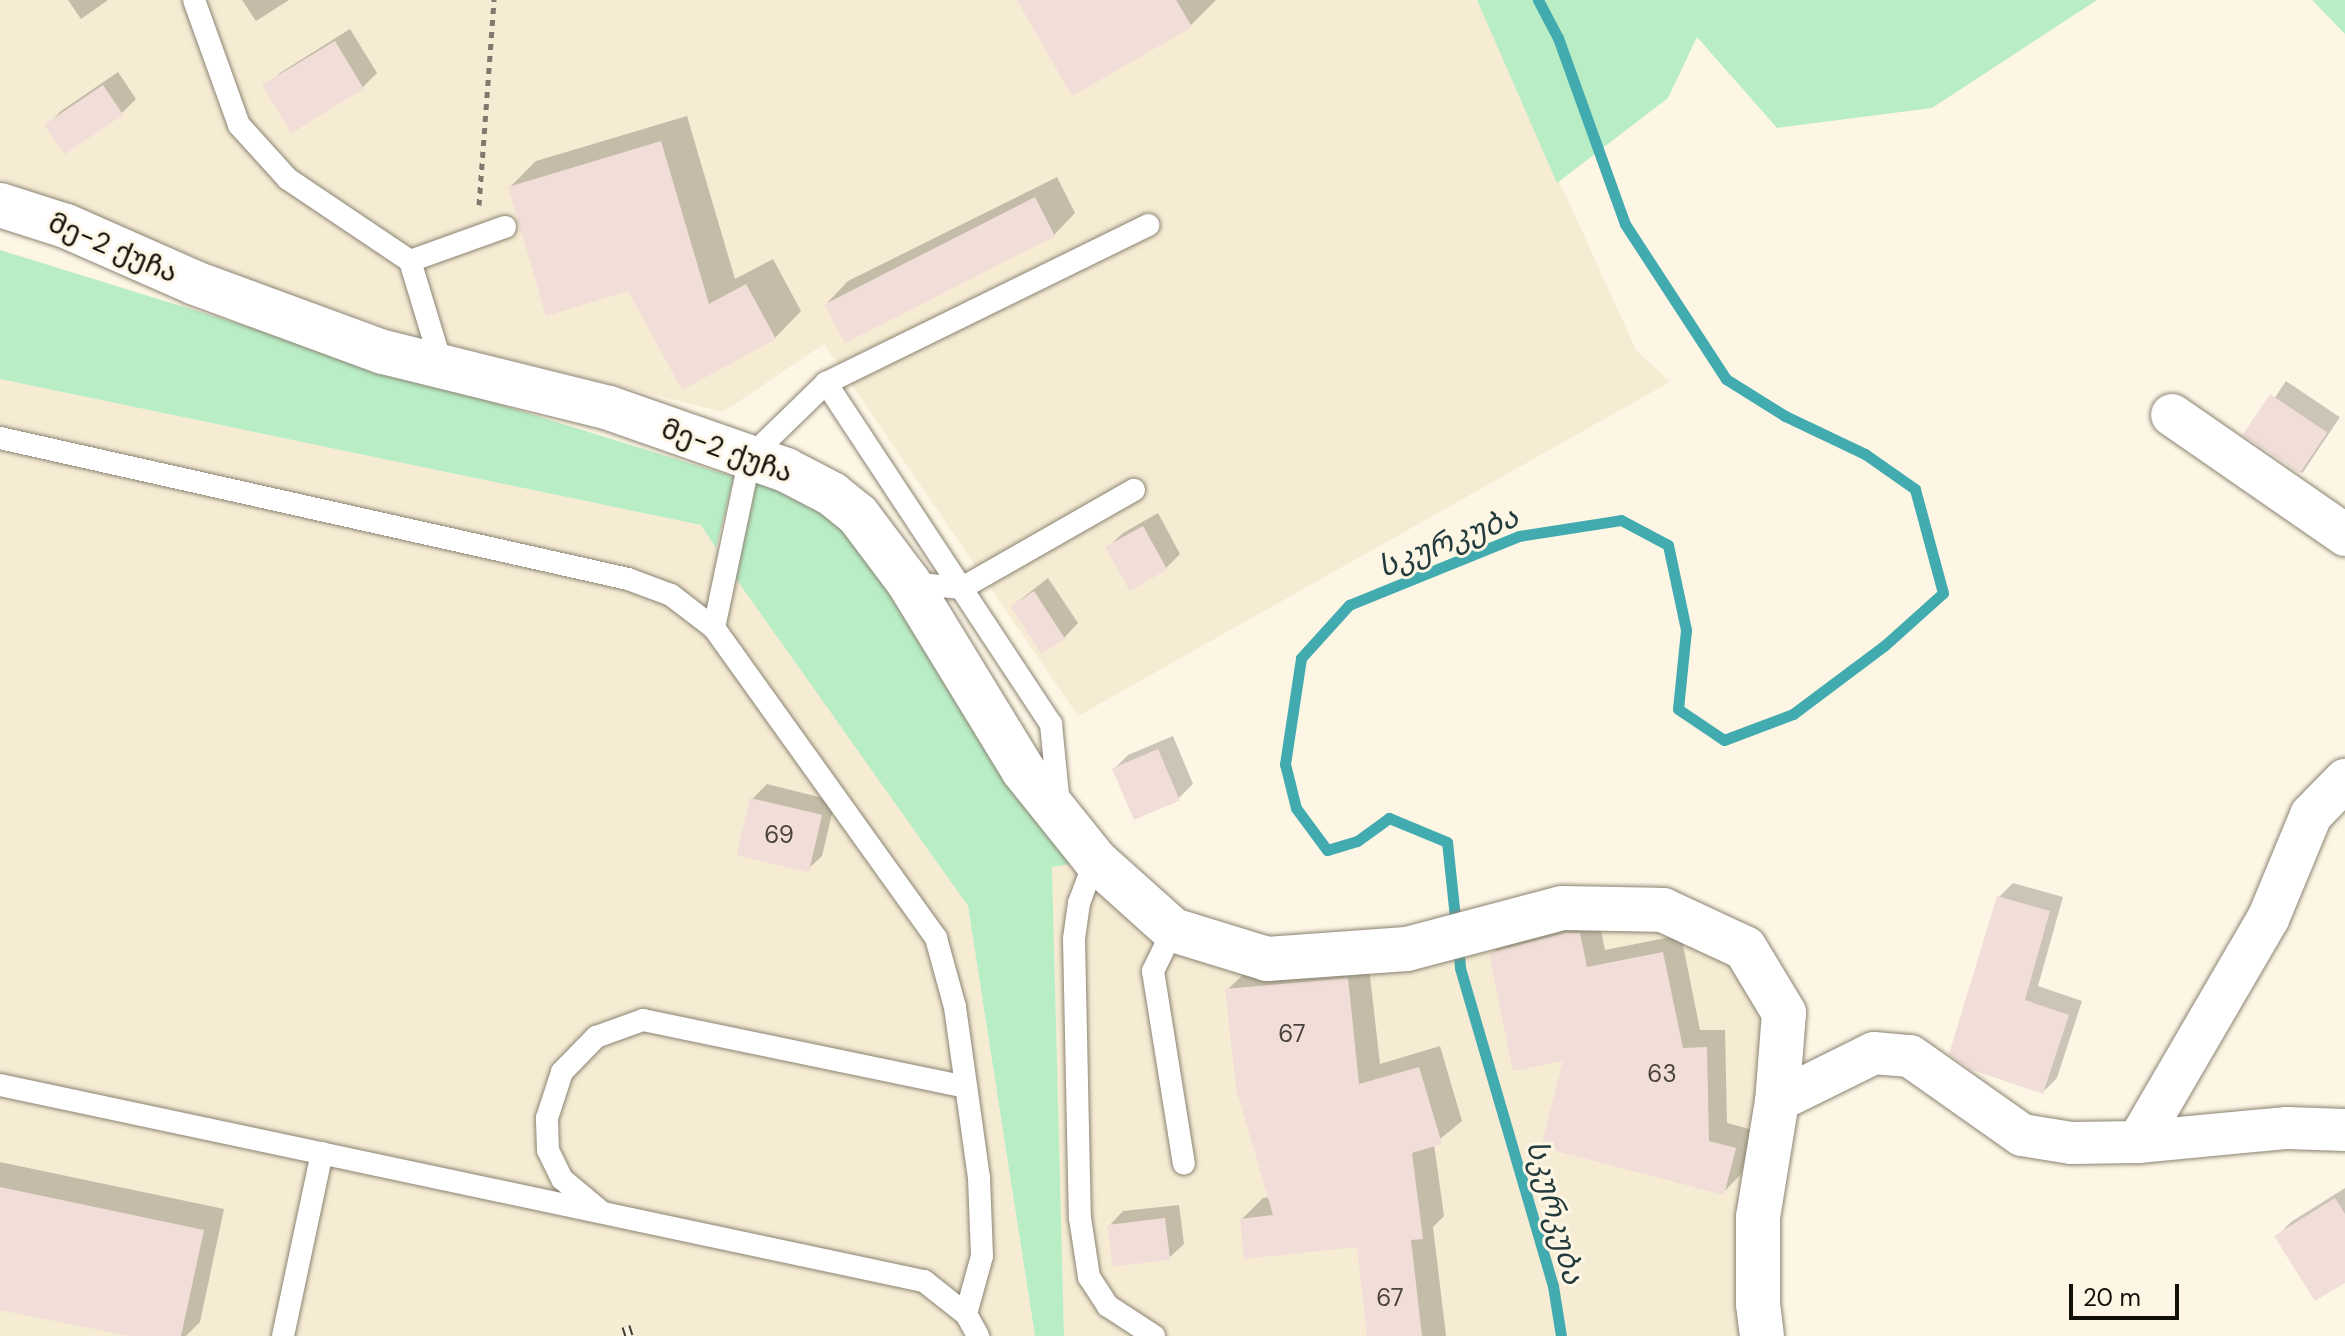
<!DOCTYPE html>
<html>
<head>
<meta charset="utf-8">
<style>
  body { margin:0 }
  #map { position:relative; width:2345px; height:1336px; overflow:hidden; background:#fef6e5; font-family:"DM Sans","Noto Sans Georgian",sans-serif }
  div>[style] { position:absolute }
  .built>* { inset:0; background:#f6ebd3 }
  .green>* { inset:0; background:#b8edc6 }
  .shadow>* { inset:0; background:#0003; transform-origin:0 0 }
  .stream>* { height:11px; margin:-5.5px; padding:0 5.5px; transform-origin:5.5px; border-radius:5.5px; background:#42abaf }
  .building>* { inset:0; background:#f2ded8; transform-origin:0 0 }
  .path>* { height:5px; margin-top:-2.5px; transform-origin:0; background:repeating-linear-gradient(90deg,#7f796e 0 6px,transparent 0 12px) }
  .roads { filter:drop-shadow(0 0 2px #8a8373) drop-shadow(0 0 2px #8a8373) }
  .service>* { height:22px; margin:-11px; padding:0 11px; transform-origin:11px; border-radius:11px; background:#fff }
  .minor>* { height:42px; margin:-21px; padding:0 21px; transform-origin:21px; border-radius:21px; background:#fff }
  .tertiary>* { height:44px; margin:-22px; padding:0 22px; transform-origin:22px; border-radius:22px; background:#fff }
  .rail>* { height:9px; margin-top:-4.5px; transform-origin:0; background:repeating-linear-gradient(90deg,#fef6e5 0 18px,#3d3931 0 36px); box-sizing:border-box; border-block:2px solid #3d3931 }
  span { translate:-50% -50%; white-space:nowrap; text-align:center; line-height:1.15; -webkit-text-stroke:6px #fef6e5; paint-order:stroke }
  .number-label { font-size:24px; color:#4a433d }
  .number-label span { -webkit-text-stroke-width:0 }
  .street-label { font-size:28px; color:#120f09 }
  .water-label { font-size:30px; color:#233b3c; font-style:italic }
  .scale { position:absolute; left:2069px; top:1284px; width:110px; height:36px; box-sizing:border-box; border:4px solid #120f09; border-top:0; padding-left:10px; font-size:24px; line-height:28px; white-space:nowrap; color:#120f09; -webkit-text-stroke:6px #fef6e5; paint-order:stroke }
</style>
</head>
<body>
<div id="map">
  <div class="built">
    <i style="clip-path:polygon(0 0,1477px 0,1636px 350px,1670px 382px,1078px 716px,824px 344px,723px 412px,400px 332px,265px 285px,0 178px)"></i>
    <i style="clip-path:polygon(0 379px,701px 525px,968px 906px,1035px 1336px,0 1336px)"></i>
    <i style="clip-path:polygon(1095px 860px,1267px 959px,1562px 908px,1745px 948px,1784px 1013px,1762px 1336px,1064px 1336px,1052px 867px)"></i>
  </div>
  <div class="green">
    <i style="clip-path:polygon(1477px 0,2097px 0,1932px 108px,1777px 128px,1697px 37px,1668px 98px,1557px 183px)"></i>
    <i style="clip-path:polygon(2312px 0,2345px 0,2345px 34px)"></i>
    <i style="clip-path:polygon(0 250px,734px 477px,716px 548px,701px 525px,0 379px)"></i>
    <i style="clip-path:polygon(750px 457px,832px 494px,1095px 860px,1052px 867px,1064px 1336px,1035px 1336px,968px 906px,727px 566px)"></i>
  </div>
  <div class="shadow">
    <i style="clip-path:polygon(68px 0,108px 0,81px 19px)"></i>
    <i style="clip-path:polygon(242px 0,289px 0,256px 21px)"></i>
    <i style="clip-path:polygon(1019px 0,1216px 0,1190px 26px)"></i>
    <i style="clip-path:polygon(350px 29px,377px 73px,363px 87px,294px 131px,266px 87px,280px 73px)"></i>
    <i style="clip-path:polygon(118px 72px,136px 99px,122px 113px,65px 151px,47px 125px,61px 111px)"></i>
    <i style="clip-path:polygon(687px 116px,735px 279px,773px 259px,801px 311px,775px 338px,629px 289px,510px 187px,536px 161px)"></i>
    <i style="clip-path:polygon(1057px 177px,1075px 213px,1054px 235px,827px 303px,848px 281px)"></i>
    <i style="left:2286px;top:381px;width:65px;height:67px;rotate:34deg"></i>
    <i style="clip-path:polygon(1158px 513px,1180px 554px,1166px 568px,1130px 587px,1108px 547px,1123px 533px)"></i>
    <i style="clip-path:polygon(1048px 578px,1078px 623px,1064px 638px,1012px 606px)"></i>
    <i style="clip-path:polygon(1173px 736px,1193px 784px,1179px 798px,1114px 769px,1128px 755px)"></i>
    <i style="clip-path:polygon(767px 784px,835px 801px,822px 856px,807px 870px,739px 853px,752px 799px)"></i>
    <i style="clip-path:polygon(2013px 883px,2063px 897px,2038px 986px,2082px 1001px,2057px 1078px,2043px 1092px,1999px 897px)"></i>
    <i style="clip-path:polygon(1598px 916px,1605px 950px,1681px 935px,1700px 1030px,1725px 1030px,1727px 1123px,1753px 1130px,1741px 1174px,1723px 1193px,1565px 1059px,1492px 954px,1510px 935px)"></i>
    <i style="clip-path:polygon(1368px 958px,1380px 1064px,1440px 1046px,1462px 1121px,1434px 1144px,1444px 1216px,1433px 1227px,1446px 1336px,1369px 1336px,1358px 1244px,1242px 1219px,1263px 1198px,1270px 1197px,1227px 990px,1249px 969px)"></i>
    <i style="clip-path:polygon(0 1162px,224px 1209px,200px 1322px,186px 1336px,144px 1336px,0 1307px)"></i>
    <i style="clip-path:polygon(2345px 1188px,2345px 1280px,2277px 1236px,2291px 1222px)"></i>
    <i style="clip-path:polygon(1179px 1205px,1184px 1244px,1169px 1258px,1109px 1226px,1123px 1211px)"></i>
  </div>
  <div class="stream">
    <i style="left:1456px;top:927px;width:85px;rotate:-96deg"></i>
    <i style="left:1447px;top:842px;width:63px;rotate:-157.5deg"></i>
    <i style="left:1389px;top:818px;width:39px;rotate:144deg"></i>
    <i style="left:1357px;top:841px;width:31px;rotate:163deg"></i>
    <i style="left:1327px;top:850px;width:52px;rotate:-126.4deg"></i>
    <i style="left:1296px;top:808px;width:45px;rotate:-104deg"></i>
    <i style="left:1285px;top:764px;width:107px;rotate:-81.4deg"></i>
    <i style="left:1301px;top:658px;width:72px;rotate:-47.8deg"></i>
    <i style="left:1349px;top:605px;width:183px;rotate:-22.1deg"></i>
    <i style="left:1519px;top:536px;width:103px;rotate:-8.9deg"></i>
    <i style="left:1621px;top:520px;width:53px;rotate:28deg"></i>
    <i style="left:1668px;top:545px;width:87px;rotate:78deg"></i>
    <i style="left:1686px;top:630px;width:79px;rotate:95.8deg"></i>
    <i style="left:1678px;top:709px;width:55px;rotate:34deg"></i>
    <i style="left:1724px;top:740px;width:74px;rotate:-20.6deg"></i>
    <i style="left:1793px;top:714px;width:114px;rotate:-36.8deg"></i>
    <i style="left:1884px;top:646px;width:79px;rotate:-41.9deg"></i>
    <i style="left:1943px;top:593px;width:108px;rotate:-105.1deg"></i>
    <i style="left:1915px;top:489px;width:61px;rotate:-145deg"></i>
    <i style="left:1865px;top:454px;width:89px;rotate:-154.6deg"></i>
    <i style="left:1785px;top:416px;width:70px;rotate:-147.9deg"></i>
    <i style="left:1726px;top:379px;width:185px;rotate:-123.1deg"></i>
    <i style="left:1625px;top:224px;width:198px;rotate:-109.8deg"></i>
    <i style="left:1558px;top:38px;width:43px;rotate:-117.8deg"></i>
    <i style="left:1458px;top:944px;width:24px;rotate:85deg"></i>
    <i style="left:1460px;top:968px;width:331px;rotate:73.7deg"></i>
    <i style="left:1553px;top:1286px;width:51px;rotate:80.9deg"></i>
  </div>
  <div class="building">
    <i style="clip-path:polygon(1017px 0,1176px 0,1192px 27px,1072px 96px)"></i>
    <i style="left:335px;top:41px;width:56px;height:85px;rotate:59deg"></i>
    <i style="left:103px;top:85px;width:36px;height:71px;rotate:56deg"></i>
    <i style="clip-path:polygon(661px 141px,709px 304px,746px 284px,776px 339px,682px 390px,628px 291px,546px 316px,508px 187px)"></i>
    <i style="left:1035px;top:197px;width:44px;height:236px;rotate:63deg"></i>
    <i style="left:2270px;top:394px;width:69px;height:49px;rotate:34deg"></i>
    <i style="left:1143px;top:526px;width:50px;height:43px;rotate:61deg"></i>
    <i style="left:1034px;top:591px;width:57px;height:28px;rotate:57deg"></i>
    <i style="left:1158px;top:749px;width:56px;height:50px;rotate:67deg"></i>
    <i style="left:750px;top:798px;width:74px;height:59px;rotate:13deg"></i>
    <i style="clip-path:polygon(1997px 896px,2050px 911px,2025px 1000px,2069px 1015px,2043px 1094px,1972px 1070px,1949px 1054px)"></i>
    <i style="clip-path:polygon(1565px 933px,1580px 933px,1587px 967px,1663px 952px,1683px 1048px,1707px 1047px,1709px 1141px,1736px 1148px,1724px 1195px,1541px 1147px,1563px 1061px,1513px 1071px,1489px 953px)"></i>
    <i style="clip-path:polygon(1348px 978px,1359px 1084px,1419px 1067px,1442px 1144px,1412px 1153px,1423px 1239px,1411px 1240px,1422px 1336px,1367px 1336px,1357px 1247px,1244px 1259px,1240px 1219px,1273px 1215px,1236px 1088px,1225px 989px)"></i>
    <i style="clip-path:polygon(0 1187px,204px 1230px,181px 1336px,130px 1336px,0 1310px)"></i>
    <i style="clip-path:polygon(2335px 1198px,2345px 1214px,2345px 1283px,2315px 1301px,2274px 1236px)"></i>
    <i style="left:1165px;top:1218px;width:42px;height:58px;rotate:83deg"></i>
  </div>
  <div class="path">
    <i style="left:479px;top:205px;width:206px;rotate:-85.8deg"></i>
  </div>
  <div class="roads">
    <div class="service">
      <i style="left:194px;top:0;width:133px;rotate:70.2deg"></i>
      <i style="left:239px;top:125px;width:73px;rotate:47.8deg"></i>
      <i style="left:288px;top:179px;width:147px;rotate:33.9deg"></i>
      <i style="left:410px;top:261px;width:110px;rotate:73.1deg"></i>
      <i style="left:410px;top:261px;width:101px;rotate:-19.7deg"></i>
      <i style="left:826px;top:383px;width:359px;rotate:-26.1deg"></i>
      <i style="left:0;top:438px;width:644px;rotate:12.65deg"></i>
      <i style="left:628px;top:579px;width:46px;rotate:20.4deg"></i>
      <i style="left:671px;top:595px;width:54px;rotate:37.5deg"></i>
      <i style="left:909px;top:583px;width:53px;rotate:5.4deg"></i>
      <i style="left:962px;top:588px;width:198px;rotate:-29.7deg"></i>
      <i style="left:1095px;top:860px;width:46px;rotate:110.4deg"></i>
      <i style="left:1079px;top:903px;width:36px;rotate:98deg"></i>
      <i style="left:1074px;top:939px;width:279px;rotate:88.8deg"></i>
      <i style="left:1080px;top:1218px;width:60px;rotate:81.3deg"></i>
      <i style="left:1089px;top:1277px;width:35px;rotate:57deg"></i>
      <i style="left:1108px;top:1306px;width:55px;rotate:33.1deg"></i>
      <i style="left:1173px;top:930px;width:46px;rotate:116deg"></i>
      <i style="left:1153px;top:971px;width:195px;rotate:80.9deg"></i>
      <i style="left:0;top:1085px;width:945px;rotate:11.98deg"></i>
      <i style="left:924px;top:1281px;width:53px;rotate:38.2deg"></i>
      <i style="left:966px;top:1314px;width:25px;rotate:61deg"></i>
      <i style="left:599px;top:1210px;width:48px;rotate:-140deg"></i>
      <i style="left:562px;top:1179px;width:32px;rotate:-116deg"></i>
      <i style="left:548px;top:1150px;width:32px;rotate:-92deg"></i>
      <i style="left:547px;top:1118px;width:48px;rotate:-71.9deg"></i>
      <i style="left:562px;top:1072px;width:49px;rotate:-45.8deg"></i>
      <i style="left:596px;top:1037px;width:50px;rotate:-19.9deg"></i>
      <i style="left:643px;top:1020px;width:330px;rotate:11.7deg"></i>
      <i style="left:966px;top:1314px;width:60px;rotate:-74.6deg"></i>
      <i style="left:982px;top:1256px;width:78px;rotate:-92.2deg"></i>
      <i style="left:979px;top:1178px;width:173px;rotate:-98deg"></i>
      <i style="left:955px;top:1007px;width:72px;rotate:-105.4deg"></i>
      <i style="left:936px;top:938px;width:381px;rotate:-125.6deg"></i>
      <i style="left:714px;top:628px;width:175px;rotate:-78.1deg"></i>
      <i style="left:750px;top:457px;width:106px;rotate:-44.2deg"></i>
      <i style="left:826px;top:383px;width:409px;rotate:56.6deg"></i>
      <i style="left:1051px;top:724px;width:81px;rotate:84.4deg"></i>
      <i style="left:283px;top:1336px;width:187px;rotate:-78deg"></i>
    </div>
    <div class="minor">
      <i style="left:2172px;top:415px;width:211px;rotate:34.7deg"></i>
      <i style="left:1777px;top:1101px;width:108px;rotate:-26.3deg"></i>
      <i style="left:1874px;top:1053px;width:36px;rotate:5deg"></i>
      <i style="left:1910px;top:1056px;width:137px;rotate:35.2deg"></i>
      <i style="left:2022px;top:1135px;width:50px;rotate:9.3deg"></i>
      <i style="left:2071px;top:1143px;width:67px;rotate:-0.9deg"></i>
      <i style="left:2138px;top:1142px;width:150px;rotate:-5.4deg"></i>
      <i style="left:2287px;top:1128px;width:58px;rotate:2deg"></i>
      <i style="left:2138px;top:1142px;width:258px;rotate:-59.8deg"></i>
      <i style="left:2268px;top:919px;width:113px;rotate:-67.5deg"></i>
      <i style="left:2311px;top:815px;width:49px;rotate:-45.8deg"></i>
    </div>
    <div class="tertiary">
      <i style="left:0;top:205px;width:69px;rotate:17.7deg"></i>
      <i style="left:66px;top:226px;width:141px;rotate:23.8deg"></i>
      <i style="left:195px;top:283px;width:200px;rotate:20.2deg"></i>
      <i style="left:383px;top:352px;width:233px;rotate:13.9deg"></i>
      <i style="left:609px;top:408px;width:188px;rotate:19.3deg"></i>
      <i style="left:786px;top:470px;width:52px;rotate:27.6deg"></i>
      <i style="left:832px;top:494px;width:33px;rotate:39deg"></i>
      <i style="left:858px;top:515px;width:85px;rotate:53.1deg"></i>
      <i style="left:909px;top:583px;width:219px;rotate:58.6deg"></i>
      <i style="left:1023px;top:770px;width:115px;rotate:51.3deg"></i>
      <i style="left:1095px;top:860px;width:105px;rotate:41.9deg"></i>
      <i style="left:1173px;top:930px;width:98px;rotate:17.1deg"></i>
      <i style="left:1267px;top:959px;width:140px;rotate:-4.1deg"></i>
      <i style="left:1407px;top:949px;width:160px;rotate:-14.8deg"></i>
      <i style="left:1562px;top:908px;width:101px;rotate:1.1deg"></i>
      <i style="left:1663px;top:910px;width:90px;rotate:24.9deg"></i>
      <i style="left:1745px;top:948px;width:76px;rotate:59deg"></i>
      <i style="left:1784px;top:1013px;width:88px;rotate:94.5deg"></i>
      <i style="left:1777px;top:1101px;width:118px;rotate:99.3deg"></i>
      <i style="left:1758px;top:1217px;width:87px;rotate:90deg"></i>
      <i style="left:1758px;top:1304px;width:32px;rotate:83deg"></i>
    </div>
  </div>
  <div class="rail">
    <i style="left:626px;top:1326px;width:10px;rotate:73deg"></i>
  </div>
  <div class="number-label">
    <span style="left:779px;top:835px">69</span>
    <span style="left:1292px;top:1034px">67</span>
    <span style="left:1662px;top:1074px">63</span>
    <span style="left:1390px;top:1298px">67</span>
  </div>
  <div class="street-label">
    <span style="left:113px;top:248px;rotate:23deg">მე-2 ქუჩა</span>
    <span style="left:727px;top:451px;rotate:20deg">მე-2 ქუჩა</span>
  </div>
  <div class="water-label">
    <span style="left:1448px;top:542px;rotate:-21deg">სკურკუბა</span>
    <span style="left:1555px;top:1212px;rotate:75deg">სკურკუბა</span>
  </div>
  <div class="scale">20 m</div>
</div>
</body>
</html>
